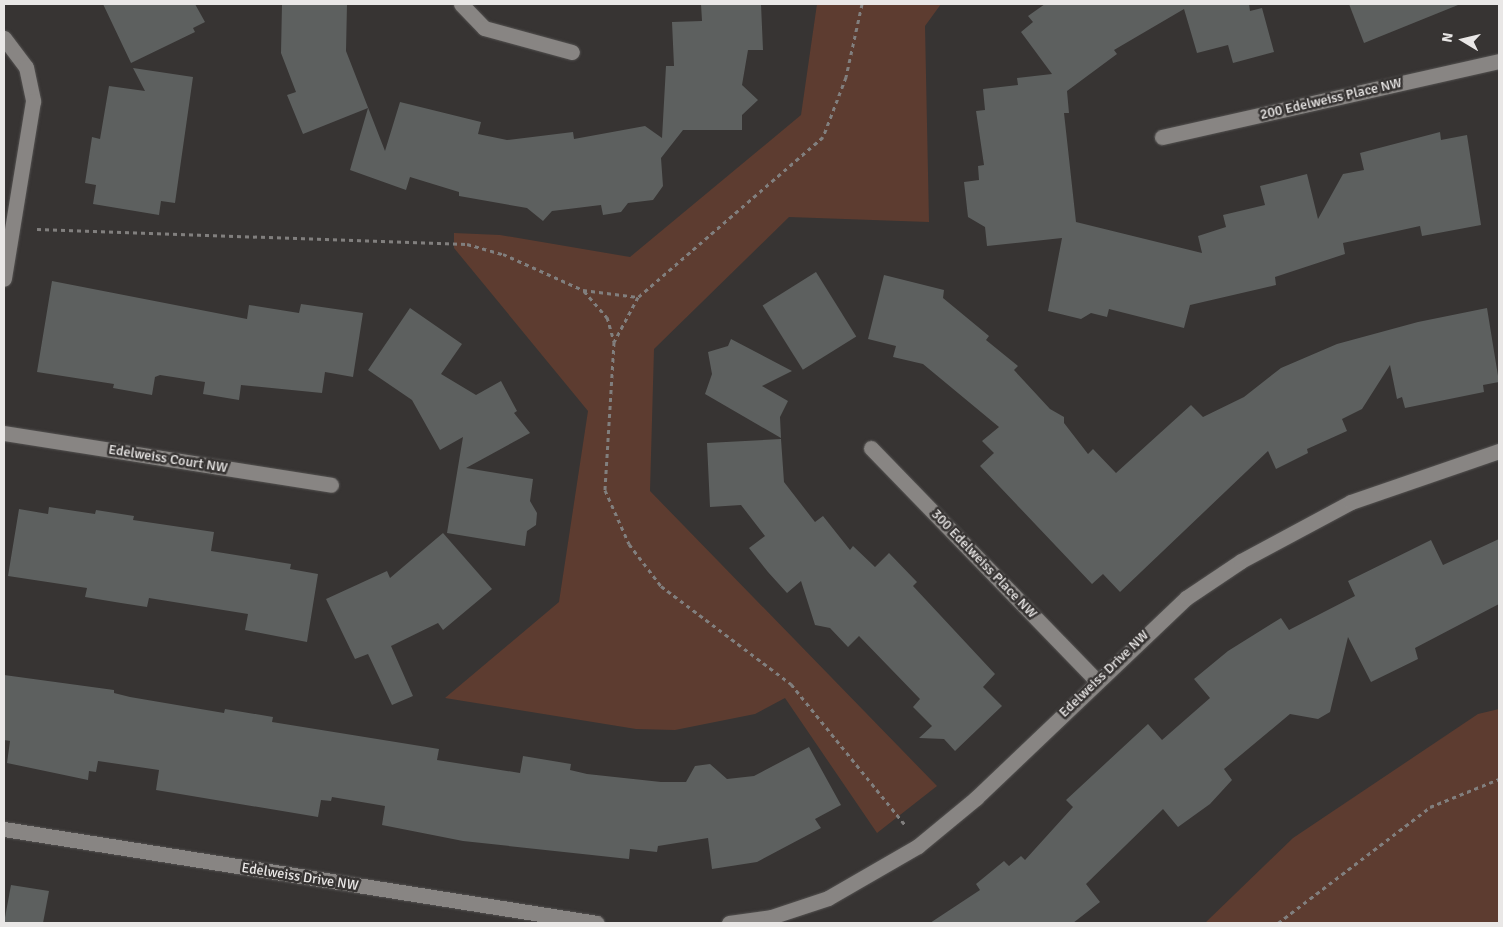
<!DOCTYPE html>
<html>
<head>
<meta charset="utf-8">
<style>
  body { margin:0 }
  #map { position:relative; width:1503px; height:927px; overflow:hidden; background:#373433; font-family:Signika,sans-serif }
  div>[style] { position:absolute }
  .green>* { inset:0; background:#5d3c30 }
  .building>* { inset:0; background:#5d605f; transform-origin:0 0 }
  .path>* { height:3px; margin-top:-1.5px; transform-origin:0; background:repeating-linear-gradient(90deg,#817f7e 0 4px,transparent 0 8px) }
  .roads { filter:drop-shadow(0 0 1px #535150) drop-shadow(0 0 1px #535150) }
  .street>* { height:15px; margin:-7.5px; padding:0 7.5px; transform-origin:7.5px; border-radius:7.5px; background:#888583 }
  span { translate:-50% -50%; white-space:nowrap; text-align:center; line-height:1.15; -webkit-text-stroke:5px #373433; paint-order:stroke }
  .street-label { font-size:14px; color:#e9e7e6 }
  .frame { position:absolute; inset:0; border:5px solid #e9e7e6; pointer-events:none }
  .north { position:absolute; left:1438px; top:15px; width:50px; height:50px; -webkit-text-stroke:4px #373433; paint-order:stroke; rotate:279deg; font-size:14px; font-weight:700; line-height:20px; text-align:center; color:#e9e7e6 }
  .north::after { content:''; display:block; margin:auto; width:18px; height:22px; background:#e9e7e6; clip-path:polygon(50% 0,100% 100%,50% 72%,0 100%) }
</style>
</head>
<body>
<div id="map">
  <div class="green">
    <i style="clip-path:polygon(817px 4px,941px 4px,925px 26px,929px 222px,789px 217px,654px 349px,650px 491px,937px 786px,877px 833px,785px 698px,755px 714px,675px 730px,636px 729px,445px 698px,559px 602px,588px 411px,454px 248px,454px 233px,500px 235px,630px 257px,801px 115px)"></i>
    <i style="clip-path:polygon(1499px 709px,1499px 923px,1205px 923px,1293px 838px,1478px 714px)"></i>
  </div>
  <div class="building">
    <i style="clip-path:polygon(103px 4px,195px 4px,205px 22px,193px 28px,195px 32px,131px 63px)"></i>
    <i style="clip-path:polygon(282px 4px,347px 4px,346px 51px,385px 151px,400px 102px,481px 122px,478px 134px,507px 140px,573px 132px,574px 139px,645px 126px,662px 138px,666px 66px,674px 66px,672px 22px,702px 21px,701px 4px,761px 4px,763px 50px,748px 50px,742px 85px,758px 100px,742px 115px,742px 130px,683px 130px,661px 158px,663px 186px,653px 200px,628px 203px,621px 212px,603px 215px,601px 205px,552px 211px,543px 221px,527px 208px,459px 196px,459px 192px,410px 177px,406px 190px,350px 170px,368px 108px,303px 134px,287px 95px,296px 92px,281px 53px)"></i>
    <i style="clip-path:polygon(1045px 4px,1249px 4px,1250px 11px,1262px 8px,1274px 52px,1233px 63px,1228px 45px,1197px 53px,1184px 9px,1114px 50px,1117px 54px,1067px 91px,1069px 113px,1064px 113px,1076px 222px,1202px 253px,1198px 236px,1226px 227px,1223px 215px,1265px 205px,1260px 186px,1307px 174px,1318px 219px,1343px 174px,1364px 170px,1360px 153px,1440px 132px,1441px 140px,1467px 135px,1481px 225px,1422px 236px,1420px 226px,1343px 243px,1345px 254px,1275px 277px,1276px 285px,1190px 305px,1184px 328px,1109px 309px,1107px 317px,1091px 313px,1081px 319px,1048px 311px,1062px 238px,987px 246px,985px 227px,968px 217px,964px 182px,979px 180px,978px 166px,984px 165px,976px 111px,985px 110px,983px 89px,1018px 85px,1017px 78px,1052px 74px,1021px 32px,1033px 22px,1028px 16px)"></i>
    <i style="clip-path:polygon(1349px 4px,1458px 4px,1458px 5px,1364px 43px)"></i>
    <i style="clip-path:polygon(133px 68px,193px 77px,175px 203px,161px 201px,159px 215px,93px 204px,96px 185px,85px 183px,92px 137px,100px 139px,109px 86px,145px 91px)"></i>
    <i style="left:816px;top:272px;width:76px;height:63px;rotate:58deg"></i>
    <i style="clip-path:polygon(884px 275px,944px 290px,943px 298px,989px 336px,986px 340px,1018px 366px,1014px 370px,1050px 409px,1064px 417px,1064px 423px,1088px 454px,1093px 449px,1116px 473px,1191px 405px,1203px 417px,1244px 397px,1281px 368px,1337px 344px,1418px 322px,1487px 308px,1499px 382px,1483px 385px,1484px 392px,1405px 408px,1402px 397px,1397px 399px,1390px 365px,1362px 409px,1342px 419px,1347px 431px,1307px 449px,1308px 453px,1276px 469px,1268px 451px,1120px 592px,1103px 574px,1092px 584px,980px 466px,994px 453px,982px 441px,999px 427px,923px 364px,893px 357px,896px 346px,868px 339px)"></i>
    <i style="clip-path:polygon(52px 281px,247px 319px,249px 305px,299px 313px,301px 304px,363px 313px,353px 377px,325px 372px,322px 393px,241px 385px,239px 400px,203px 394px,205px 382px,160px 375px,155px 377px,152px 395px,113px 388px,114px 384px,37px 372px)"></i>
    <i style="clip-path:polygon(410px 308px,462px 344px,441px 374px,476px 395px,501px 381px,517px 411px,514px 413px,530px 433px,466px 468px,533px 479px,530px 501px,537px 513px,536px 525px,527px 531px,525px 546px,447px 533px,463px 437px,440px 450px,412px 400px,368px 370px)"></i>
    <i style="clip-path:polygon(731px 339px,792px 371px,762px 386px,788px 401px,780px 417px,781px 438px,705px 394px,712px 374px,708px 352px,728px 346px)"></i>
    <i style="clip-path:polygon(781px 439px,784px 482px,815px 522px,823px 516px,850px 550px,853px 546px,875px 567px,889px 553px,917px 582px,913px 586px,995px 674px,983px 687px,1002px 706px,955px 751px,944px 739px,919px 738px,932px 726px,913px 707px,920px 699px,859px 636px,848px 647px,830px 628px,815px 625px,801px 581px,787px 593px,768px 572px,749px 548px,765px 536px,741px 505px,710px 507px,707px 443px)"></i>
    <i style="clip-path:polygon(49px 507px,95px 514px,96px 510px,134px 516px,133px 520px,214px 532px,211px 551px,291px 564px,290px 569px,318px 574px,307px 642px,245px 630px,248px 614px,149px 598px,147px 607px,121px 603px,85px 597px,87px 588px,8px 576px,19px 509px,48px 514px)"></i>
    <i style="clip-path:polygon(443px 533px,492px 589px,443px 630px,438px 623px,391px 646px,413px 696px,392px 705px,368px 654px,355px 659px,326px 599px,387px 571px,390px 578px)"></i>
    <i style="clip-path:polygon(1499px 539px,1499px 604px,1415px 648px,1418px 659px,1371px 682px,1348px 637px,1330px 712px,1318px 719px,1290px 714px,1224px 769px,1232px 780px,1210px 804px,1178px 827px,1163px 809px,1086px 884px,1100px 902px,1073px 923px,930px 923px,980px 890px,976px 884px,1004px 861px,1009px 866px,1021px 856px,1025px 860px,1073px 807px,1066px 800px,1148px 724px,1162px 740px,1210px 698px,1194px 679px,1228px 651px,1281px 618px,1289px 630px,1355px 596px,1348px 581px,1431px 540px,1443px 565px)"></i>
    <i style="clip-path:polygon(4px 675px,114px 690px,114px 693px,130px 697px,224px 713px,225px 709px,273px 717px,272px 722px,439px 749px,437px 760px,520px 773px,523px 756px,571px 764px,570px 770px,587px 774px,661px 782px,686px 782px,695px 766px,710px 764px,727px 779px,754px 776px,809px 747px,841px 805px,815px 819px,821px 828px,757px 862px,712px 869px,708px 838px,658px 846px,657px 852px,630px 849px,629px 859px,463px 841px,382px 825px,385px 806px,332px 797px,331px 801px,321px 800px,318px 817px,156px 790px,159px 770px,98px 761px,96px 772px,89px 771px,88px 780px,7px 763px,10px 741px,4px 740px)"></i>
    <i style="clip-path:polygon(11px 885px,49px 891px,43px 923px,4px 923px)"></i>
  </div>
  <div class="path">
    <i style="left:862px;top:4px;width:75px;rotate:102.4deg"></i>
    <i style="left:846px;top:77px;width:64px;rotate:111deg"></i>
    <i style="left:823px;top:137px;width:245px;rotate:139.1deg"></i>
    <i style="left:638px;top:297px;width:51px;rotate:118.1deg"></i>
    <i style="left:614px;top:342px;width:148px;rotate:93.5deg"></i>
    <i style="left:605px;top:490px;width:59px;rotate:66deg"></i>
    <i style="left:629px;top:544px;width:53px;rotate:52.7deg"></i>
    <i style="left:661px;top:586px;width:163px;rotate:37deg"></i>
    <i style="left:791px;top:684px;width:183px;rotate:51deg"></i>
    <i style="left:37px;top:229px;width:430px;rotate:2deg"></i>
    <i style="left:467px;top:244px;width:37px;rotate:16deg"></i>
    <i style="left:503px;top:254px;width:88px;rotate:24.2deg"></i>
    <i style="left:583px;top:290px;width:55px;rotate:7.3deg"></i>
    <i style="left:584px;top:291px;width:35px;rotate:49deg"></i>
    <i style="left:607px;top:317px;width:26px;rotate:74deg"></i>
    <i style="left:1278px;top:923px;width:191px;rotate:-37.3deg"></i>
    <i style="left:1430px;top:807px;width:74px;rotate:-22.1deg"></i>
  </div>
  <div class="roads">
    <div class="street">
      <i style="left:461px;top:4px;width:33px;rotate:46deg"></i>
      <i style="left:484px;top:28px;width:91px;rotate:15.3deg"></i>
      <i style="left:4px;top:38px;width:36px;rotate:53deg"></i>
      <i style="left:26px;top:67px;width:35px;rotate:78deg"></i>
      <i style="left:33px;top:101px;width:180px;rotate:99.3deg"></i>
      <i style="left:1162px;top:137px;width:345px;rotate:-12.7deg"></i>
      <i style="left:4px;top:433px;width:331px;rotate:9deg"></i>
      <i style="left:871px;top:448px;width:323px;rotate:45.9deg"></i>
      <i style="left:4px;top:829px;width:600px;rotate:9.01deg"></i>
      <i style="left:729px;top:923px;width:42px;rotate:-8.1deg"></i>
      <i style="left:771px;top:917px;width:60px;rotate:-18.4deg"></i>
      <i style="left:828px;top:898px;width:104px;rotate:-30deg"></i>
      <i style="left:918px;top:846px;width:75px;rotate:-39.6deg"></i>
      <i style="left:976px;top:798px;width:290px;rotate:-43.6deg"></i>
      <i style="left:1186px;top:598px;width:66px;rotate:-33.9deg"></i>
      <i style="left:1241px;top:561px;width:125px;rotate:-28.2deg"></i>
      <i style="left:1351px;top:502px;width:157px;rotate:-19deg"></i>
    </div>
  </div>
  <div class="street-label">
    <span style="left:1331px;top:99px;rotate:-13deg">200 Edelweiss Place NW</span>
    <span style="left:168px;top:459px;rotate:9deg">Edelweiss Court NW</span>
    <span style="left:984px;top:564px;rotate:46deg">300 Edelweiss Place NW</span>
    <span style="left:1104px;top:674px;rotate:-44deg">Edelweiss Drive NW</span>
    <span style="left:300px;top:877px;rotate:9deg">Edelweiss Drive NW</span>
  </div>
  <div class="frame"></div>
  <div class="north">N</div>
</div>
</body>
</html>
